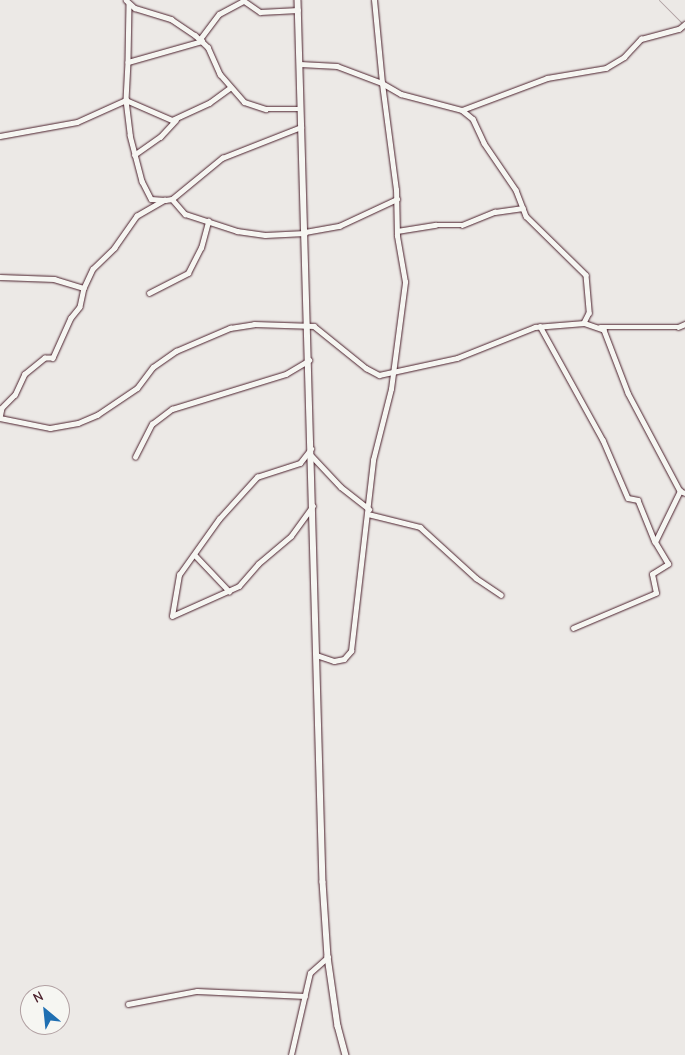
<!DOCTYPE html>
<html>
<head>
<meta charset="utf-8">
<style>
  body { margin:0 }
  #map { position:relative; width:685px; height:1055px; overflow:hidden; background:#ece9e6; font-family:"Comic Neue",sans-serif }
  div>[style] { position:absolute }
  .stream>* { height:1px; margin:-0.5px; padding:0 0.5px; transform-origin:0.5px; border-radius:0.5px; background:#b1a2a3 }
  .roads { filter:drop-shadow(0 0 1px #4a1f2b) drop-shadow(0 0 1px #4a1f2b) }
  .street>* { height:4.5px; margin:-2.25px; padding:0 2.25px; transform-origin:2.25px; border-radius:2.25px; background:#f6f6f2 }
  .secondary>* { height:5.5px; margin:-2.75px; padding:0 2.75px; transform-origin:2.75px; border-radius:2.75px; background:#f6f6f2 }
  span { translate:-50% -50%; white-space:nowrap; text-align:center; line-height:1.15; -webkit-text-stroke:4.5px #f6f6f2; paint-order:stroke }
  .north { position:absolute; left:20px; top:985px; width:50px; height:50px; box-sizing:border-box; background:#f6f6f2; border:1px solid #b1a0a2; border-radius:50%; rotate:332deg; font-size:14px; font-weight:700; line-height:20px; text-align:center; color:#4a1f2b }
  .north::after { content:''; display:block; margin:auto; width:18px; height:22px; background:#1f6fb2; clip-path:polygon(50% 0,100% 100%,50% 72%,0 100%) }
</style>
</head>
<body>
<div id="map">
  <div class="stream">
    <i style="left:659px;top:0;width:34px;rotate:45deg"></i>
  </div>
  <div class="roads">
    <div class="street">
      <i style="left:126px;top:0;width:12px;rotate:42deg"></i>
      <i style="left:135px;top:8px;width:38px;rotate:17deg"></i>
      <i style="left:171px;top:19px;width:29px;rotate:34deg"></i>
      <i style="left:195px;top:35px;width:18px;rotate:43deg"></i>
      <i style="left:208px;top:47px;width:30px;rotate:66deg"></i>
      <i style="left:220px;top:74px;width:37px;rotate:49deg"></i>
      <i style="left:244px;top:102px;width:23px;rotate:18deg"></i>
      <i style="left:266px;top:109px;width:35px"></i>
      <i style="left:243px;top:0;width:21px;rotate:35deg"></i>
      <i style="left:260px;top:12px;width:38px;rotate:-3deg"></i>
      <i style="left:129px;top:4px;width:58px;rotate:91deg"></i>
      <i style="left:128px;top:62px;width:77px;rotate:-15.8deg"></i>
      <i style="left:200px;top:39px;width:31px;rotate:-53deg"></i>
      <i style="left:219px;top:14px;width:27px;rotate:-28deg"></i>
      <i style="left:128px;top:62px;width:38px;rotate:93deg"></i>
      <i style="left:126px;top:100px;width:50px;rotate:23.5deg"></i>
      <i style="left:172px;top:120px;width:41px;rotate:-24.7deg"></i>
      <i style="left:209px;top:103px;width:26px;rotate:-36deg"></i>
      <i style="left:300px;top:64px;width:37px;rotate:3deg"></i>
      <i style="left:337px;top:66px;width:48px;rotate:20.7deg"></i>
      <i style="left:382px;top:83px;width:83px;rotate:-95.5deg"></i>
      <i style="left:382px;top:83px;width:22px;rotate:30deg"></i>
      <i style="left:401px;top:94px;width:63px;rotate:14.7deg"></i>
      <i style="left:462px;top:110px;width:91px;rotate:-20.6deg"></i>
      <i style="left:547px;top:78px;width:60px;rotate:-9.6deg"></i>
      <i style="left:606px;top:68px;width:21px;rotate:-31deg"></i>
      <i style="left:624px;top:57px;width:25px;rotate:-47deg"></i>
      <i style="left:641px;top:39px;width:39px;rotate:-15deg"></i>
      <i style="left:679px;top:29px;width:8px;rotate:-40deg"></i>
      <i style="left:462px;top:110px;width:14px;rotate:39deg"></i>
      <i style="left:473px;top:119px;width:26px;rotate:65deg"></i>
      <i style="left:484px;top:143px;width:57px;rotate:55.8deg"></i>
      <i style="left:516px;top:190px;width:28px;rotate:69deg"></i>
      <i style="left:526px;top:216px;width:84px;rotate:44.5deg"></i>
      <i style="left:586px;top:275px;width:38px;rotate:85deg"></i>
      <i style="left:589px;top:313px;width:11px;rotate:117deg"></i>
      <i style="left:0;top:136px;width:78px;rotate:-10.3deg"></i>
      <i style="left:77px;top:122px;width:54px;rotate:-24.2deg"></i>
      <i style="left:126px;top:100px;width:35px;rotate:83deg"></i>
      <i style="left:130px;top:135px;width:48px;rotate:75.4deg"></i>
      <i style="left:142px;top:181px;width:20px;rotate:63deg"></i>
      <i style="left:151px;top:199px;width:14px;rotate:4deg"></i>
      <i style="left:165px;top:200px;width:32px;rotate:150deg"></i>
      <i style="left:137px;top:216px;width:39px;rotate:125deg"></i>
      <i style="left:115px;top:248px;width:30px;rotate:136deg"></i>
      <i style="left:93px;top:269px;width:21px;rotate:115deg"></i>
      <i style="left:84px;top:288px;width:19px;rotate:102deg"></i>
      <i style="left:80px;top:307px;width:14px;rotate:129deg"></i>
      <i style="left:71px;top:318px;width:44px;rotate:114.2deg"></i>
      <i style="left:53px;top:358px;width:8px;rotate:180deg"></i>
      <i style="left:45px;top:358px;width:26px;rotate:141deg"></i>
      <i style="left:25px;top:374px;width:23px;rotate:115deg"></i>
      <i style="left:15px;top:395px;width:18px;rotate:135deg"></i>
      <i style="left:2px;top:408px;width:10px;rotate:101deg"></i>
      <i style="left:0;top:418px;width:51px;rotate:11.3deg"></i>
      <i style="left:50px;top:428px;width:28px;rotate:-10deg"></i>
      <i style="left:78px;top:423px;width:21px;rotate:-23deg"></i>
      <i style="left:97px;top:415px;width:48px;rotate:-34deg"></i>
      <i style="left:137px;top:388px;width:26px;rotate:-53deg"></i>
      <i style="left:153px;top:367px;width:28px;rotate:-35deg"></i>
      <i style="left:176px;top:351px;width:59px;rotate:-23.1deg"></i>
      <i style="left:230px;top:328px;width:24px;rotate:-9deg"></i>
      <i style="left:254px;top:324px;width:60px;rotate:1.9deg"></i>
      <i style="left:314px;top:326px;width:67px;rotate:38.9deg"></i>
      <i style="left:366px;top:368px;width:15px;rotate:28deg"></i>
      <i style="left:379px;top:375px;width:80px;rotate:-12.3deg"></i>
      <i style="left:457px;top:358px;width:84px;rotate:-21.7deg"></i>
      <i style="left:535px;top:327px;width:49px;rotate:-4.7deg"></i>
      <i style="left:584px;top:323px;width:21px;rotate:19deg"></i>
      <i style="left:604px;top:330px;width:67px;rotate:69.1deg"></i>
      <i style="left:628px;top:393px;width:111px;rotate:62deg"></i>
      <i style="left:680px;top:491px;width:5px;rotate:22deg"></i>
      <i style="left:134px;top:155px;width:32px;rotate:-35deg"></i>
      <i style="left:160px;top:137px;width:23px;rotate:-47deg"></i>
      <i style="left:172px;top:199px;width:20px;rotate:49deg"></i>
      <i style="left:185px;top:214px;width:55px;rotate:18.1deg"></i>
      <i style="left:237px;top:231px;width:28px;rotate:8deg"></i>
      <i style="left:265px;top:235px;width:40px;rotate:-2.9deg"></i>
      <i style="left:165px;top:200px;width:7px;rotate:-8deg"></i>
      <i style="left:172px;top:199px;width:65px;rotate:-39.4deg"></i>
      <i style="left:222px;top:158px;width:85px;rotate:-21.4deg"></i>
      <i style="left:397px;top:231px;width:39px;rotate:-9deg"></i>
      <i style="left:436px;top:225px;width:26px"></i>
      <i style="left:462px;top:225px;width:35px;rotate:-22deg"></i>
      <i style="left:495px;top:212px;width:28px;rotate:-8deg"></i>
      <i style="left:305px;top:232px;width:35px;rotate:-10deg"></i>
      <i style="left:339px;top:226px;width:64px;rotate:-25deg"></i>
      <i style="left:0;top:277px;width:54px;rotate:2.1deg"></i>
      <i style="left:54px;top:279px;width:31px;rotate:17deg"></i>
      <i style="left:149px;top:293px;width:44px;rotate:-27.1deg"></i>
      <i style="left:188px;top:273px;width:28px;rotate:-63deg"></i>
      <i style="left:201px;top:248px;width:28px;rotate:-75deg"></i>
      <i style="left:540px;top:326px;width:130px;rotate:61.1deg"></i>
      <i style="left:603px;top:440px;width:63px;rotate:66.7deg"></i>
      <i style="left:628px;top:498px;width:10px;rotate:11deg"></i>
      <i style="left:638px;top:500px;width:45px;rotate:68deg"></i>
      <i style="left:600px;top:327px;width:78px"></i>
      <i style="left:678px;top:327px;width:8px;rotate:-23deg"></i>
      <i style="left:312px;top:456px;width:42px;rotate:46.9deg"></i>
      <i style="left:341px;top:487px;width:36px;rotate:38deg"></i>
      <i style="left:135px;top:457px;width:37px;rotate:-63deg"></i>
      <i style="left:152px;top:424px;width:25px;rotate:-37deg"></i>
      <i style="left:172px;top:409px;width:119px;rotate:-17.1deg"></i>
      <i style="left:286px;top:374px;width:27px;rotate:-31deg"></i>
      <i style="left:368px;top:514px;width:54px;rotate:14deg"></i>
      <i style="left:420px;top:527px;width:76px;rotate:42.3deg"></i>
      <i style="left:476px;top:578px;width:30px;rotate:34deg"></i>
      <i style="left:195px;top:555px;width:50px;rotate:46.6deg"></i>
      <i style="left:172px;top:616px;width:42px;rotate:-80.3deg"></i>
      <i style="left:179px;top:575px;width:69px;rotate:-54.5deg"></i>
      <i style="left:219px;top:519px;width:57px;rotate:-47.9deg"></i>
      <i style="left:257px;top:477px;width:45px;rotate:-18deg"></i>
      <i style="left:300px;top:463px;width:18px;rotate:-52deg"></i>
      <i style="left:172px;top:616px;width:73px;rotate:-24.1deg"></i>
      <i style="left:239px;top:586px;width:29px;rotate:-49deg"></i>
      <i style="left:258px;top:564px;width:43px;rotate:-40.3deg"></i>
      <i style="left:291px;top:536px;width:37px;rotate:-54deg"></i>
      <i style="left:573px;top:628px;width:90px;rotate:-22.9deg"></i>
      <i style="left:656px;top:593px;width:19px;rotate:-102deg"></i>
      <i style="left:652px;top:574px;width:19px;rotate:-32deg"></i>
      <i style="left:668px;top:564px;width:26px;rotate:-121deg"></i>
      <i style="left:655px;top:542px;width:57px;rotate:-63.9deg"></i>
      <i style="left:316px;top:655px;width:19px;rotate:18deg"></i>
      <i style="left:334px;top:661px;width:10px;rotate:-11deg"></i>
      <i style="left:344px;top:659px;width:11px;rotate:-49deg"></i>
      <i style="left:351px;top:651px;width:192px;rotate:-83.4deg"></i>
      <i style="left:373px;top:460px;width:73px;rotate:-75.8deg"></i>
      <i style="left:391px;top:389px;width:108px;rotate:-82.5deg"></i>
      <i style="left:405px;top:282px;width:47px;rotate:-99.9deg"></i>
      <i style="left:397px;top:236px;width:46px;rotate:-91.2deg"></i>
      <i style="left:396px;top:190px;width:108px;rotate:-97.5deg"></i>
      <i style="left:128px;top:1004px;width:70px;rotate:-10.7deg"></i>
      <i style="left:197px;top:991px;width:108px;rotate:2.7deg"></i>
      <i style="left:291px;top:1055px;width:84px;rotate:-77deg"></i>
      <i style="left:310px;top:973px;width:24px;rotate:-42deg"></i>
    </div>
    <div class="secondary">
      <i style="left:298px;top:0;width:882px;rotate:88.38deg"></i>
      <i style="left:323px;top:882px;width:75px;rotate:86.2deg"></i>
      <i style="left:328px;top:957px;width:70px;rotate:81.8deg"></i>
      <i style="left:338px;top:1026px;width:30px;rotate:75deg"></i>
    </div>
  </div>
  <div class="north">N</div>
</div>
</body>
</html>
